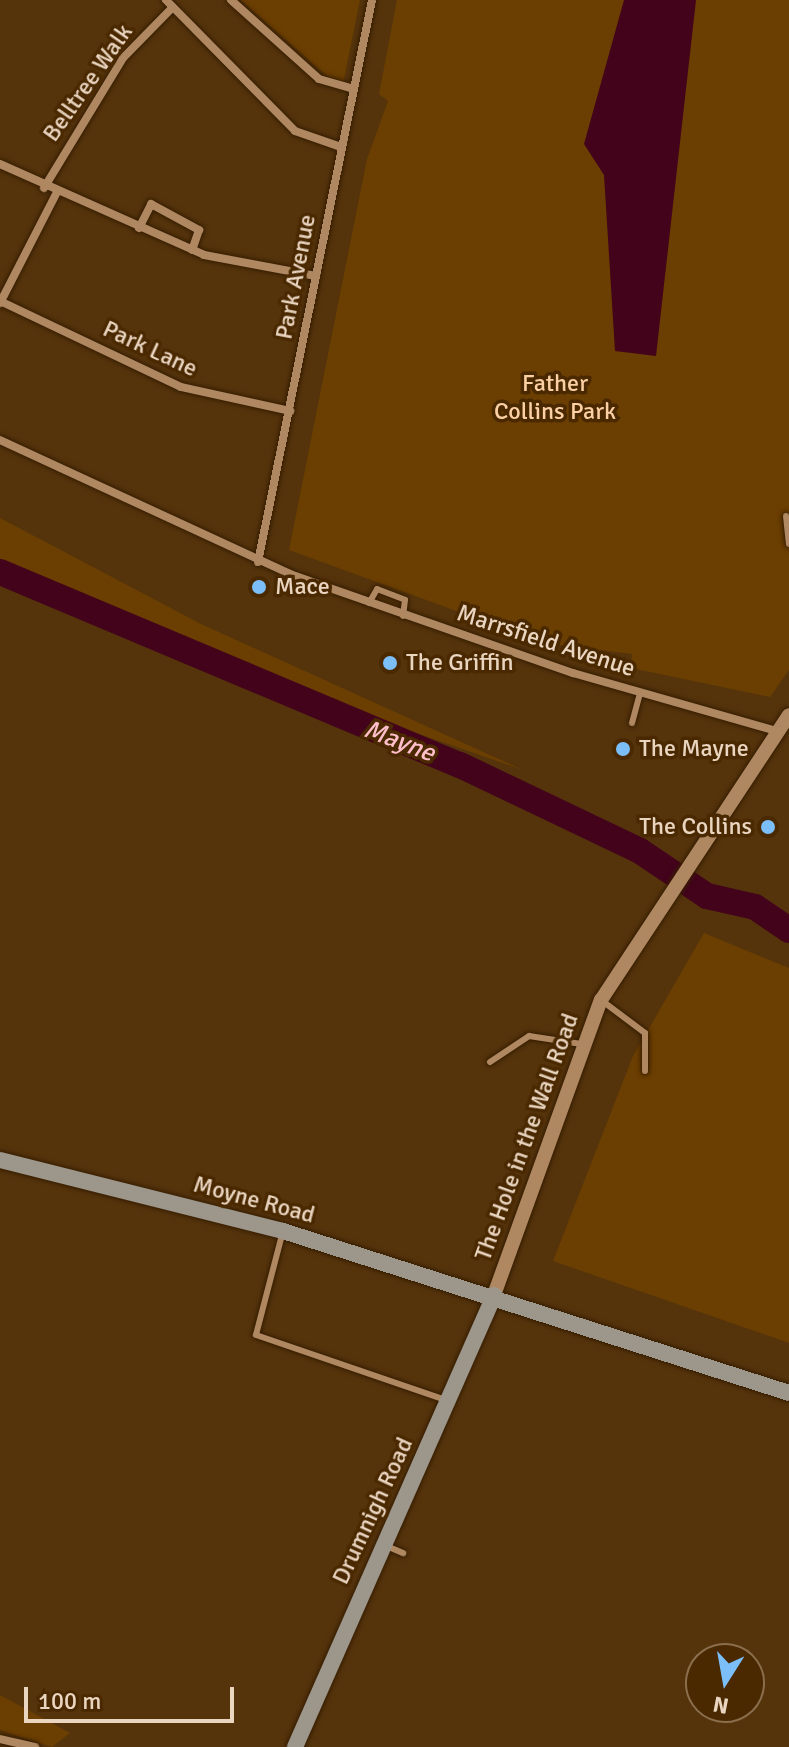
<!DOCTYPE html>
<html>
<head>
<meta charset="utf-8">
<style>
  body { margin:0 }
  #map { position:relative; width:789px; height:1747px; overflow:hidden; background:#55340c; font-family:Signika,sans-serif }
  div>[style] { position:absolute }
  .green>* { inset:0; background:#6b3e01 }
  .water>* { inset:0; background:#43031b }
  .river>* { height:26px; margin:-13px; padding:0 13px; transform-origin:13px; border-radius:13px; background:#43031b }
  .roads { filter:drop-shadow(0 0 2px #361d00) drop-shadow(0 0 2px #361d00) }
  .service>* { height:6px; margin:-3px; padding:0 3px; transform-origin:3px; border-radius:3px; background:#af8862 }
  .minor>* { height:8px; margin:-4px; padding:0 4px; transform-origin:4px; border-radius:4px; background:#af8862 }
  .tertiary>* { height:14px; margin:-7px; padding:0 7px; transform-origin:7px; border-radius:7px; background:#af8862 }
  .secondary>* { height:16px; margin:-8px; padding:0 8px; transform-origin:8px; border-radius:8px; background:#9d968b }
  .dots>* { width:22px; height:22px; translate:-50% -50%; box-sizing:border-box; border:4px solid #4a2900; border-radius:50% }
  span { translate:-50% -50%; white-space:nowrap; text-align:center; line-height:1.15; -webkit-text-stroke:7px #4a2900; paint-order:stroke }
  .street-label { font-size:24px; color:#ead5c1 }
  .park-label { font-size:24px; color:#fcd0a5 }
  .poi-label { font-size:24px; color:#ead5c1 }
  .left { translate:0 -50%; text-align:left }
  .right { translate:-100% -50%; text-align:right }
  .water-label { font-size:26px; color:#febecb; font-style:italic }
  .north { position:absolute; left:685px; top:1643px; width:80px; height:80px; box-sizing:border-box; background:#4a2900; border:2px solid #8a6e4d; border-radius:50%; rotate:191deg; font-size:22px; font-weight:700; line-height:32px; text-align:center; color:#ead5c1 }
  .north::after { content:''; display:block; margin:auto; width:28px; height:36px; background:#7bbef8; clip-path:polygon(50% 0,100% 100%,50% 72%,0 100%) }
  .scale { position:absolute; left:24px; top:1687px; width:210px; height:36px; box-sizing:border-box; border:4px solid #ead5c1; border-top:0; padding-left:10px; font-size:24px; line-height:28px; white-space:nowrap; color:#ead5c1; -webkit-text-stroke:6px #4a2900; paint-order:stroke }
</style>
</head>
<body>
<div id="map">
  <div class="green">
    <i style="clip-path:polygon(241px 0,360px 0,342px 89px)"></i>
    <i style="clip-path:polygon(397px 0,789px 0,789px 670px,770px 697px,631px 668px,632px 654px,544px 643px,289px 550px,367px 159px,388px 101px,379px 94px)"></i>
    <i style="clip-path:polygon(0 518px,201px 624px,523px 770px,203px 659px,0 566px)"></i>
    <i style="clip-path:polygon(704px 933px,789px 968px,789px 1343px,553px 1261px,633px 1056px)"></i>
    <i style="clip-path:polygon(0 1695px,70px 1733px,52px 1747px,0 1730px)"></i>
  </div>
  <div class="water">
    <i style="clip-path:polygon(624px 0,696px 0,656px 356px,615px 351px,604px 175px,584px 144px)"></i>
  </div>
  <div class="river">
    <i style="left:0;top:572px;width:499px;rotate:22.8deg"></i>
    <i style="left:460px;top:765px;width:199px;rotate:25.5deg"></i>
    <i style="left:640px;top:851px;width:81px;rotate:33.9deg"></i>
    <i style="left:707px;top:896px;width:49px;rotate:12.9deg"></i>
    <i style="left:755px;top:907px;width:41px;rotate:34.1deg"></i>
  </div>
  <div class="roads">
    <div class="service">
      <i style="left:786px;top:516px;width:28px;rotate:84deg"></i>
      <i style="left:369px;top:603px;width:16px;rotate:-60deg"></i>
      <i style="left:377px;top:589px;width:30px;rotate:21deg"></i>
      <i style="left:405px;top:600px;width:16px;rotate:97deg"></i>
      <i style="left:632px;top:723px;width:31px;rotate:-75deg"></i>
      <i style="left:601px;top:1000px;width:55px;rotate:36.9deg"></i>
      <i style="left:645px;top:1033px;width:38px;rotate:90deg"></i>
      <i style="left:490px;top:1062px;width:47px;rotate:-33.7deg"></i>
      <i style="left:529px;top:1036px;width:53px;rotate:8.7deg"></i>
      <i style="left:283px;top:1231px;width:107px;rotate:104.6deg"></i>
      <i style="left:256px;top:1335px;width:201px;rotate:18.9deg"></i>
      <i style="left:384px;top:1545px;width:21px;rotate:23deg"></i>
    </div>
    <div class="minor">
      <i style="left:166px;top:0;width:184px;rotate:45.4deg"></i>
      <i style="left:295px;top:131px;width:49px;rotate:19.2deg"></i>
      <i style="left:231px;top:0;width:118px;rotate:41.9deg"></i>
      <i style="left:319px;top:79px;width:35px;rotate:16deg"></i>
      <i style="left:0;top:164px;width:223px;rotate:24deg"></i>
      <i style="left:204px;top:255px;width:114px;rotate:10.6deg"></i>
      <i style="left:44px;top:188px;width:152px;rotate:-58.7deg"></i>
      <i style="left:123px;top:58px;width:71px;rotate:-45.6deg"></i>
      <i style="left:139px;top:228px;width:27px;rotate:-63deg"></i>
      <i style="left:151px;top:204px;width:55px;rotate:28.4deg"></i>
      <i style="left:199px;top:230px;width:21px;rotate:109deg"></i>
      <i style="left:0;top:301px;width:200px;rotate:25.4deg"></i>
      <i style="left:181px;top:387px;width:112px;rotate:12.4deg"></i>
      <i style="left:0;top:303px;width:123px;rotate:-62.8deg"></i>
      <i style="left:0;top:440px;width:319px;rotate:24.8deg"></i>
      <i style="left:290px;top:574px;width:300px;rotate:19.3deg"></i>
      <i style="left:573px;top:673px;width:212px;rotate:15.9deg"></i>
      <i style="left:258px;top:562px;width:573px;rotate:-78.53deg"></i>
      <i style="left:0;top:1739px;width:36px;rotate:13deg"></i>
    </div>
    <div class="tertiary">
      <i style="left:494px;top:1295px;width:314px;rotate:-70.1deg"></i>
      <i style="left:601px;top:1000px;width:341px;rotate:-56.6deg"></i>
    </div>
    <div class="secondary">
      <i style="left:0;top:1160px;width:292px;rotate:14.1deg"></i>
      <i style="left:283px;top:1231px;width:531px;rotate:17.75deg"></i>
      <i style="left:295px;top:1747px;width:494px;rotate:-66.2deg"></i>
    </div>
  </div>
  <div class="dots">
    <i style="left:259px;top:587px;background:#7bbef8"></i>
    <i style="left:390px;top:663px;background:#7bbef8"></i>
    <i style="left:623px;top:749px;background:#7bbef8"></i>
    <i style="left:768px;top:827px;background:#7bbef8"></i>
  </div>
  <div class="street-label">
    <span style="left:88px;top:83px;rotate:-55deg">Belltree Walk</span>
    <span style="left:296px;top:277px;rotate:-79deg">Park Avenue</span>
    <span style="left:150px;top:349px;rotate:25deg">Park Lane</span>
    <span style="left:546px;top:641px;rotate:18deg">Marrsfield Avenue</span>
    <span style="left:527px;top:1137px;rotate:-70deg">The Hole in the Wall Road</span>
    <span style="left:254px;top:1200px;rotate:15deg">Moyne Road</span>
    <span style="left:373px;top:1511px;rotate:-65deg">Drumnigh Road</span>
  </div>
  <div class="park-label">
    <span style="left:555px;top:398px">Father<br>Collins Park</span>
  </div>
  <div class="poi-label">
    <span class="left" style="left:275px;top:587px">Mace</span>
    <span class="left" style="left:406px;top:663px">The Griffin</span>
    <span class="left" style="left:639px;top:749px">The Mayne</span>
    <span class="right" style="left:752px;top:827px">The Collins</span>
  </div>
  <div class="water-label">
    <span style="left:399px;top:742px;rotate:21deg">Mayne</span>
  </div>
  <div class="north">N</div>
  <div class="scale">100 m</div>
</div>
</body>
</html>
